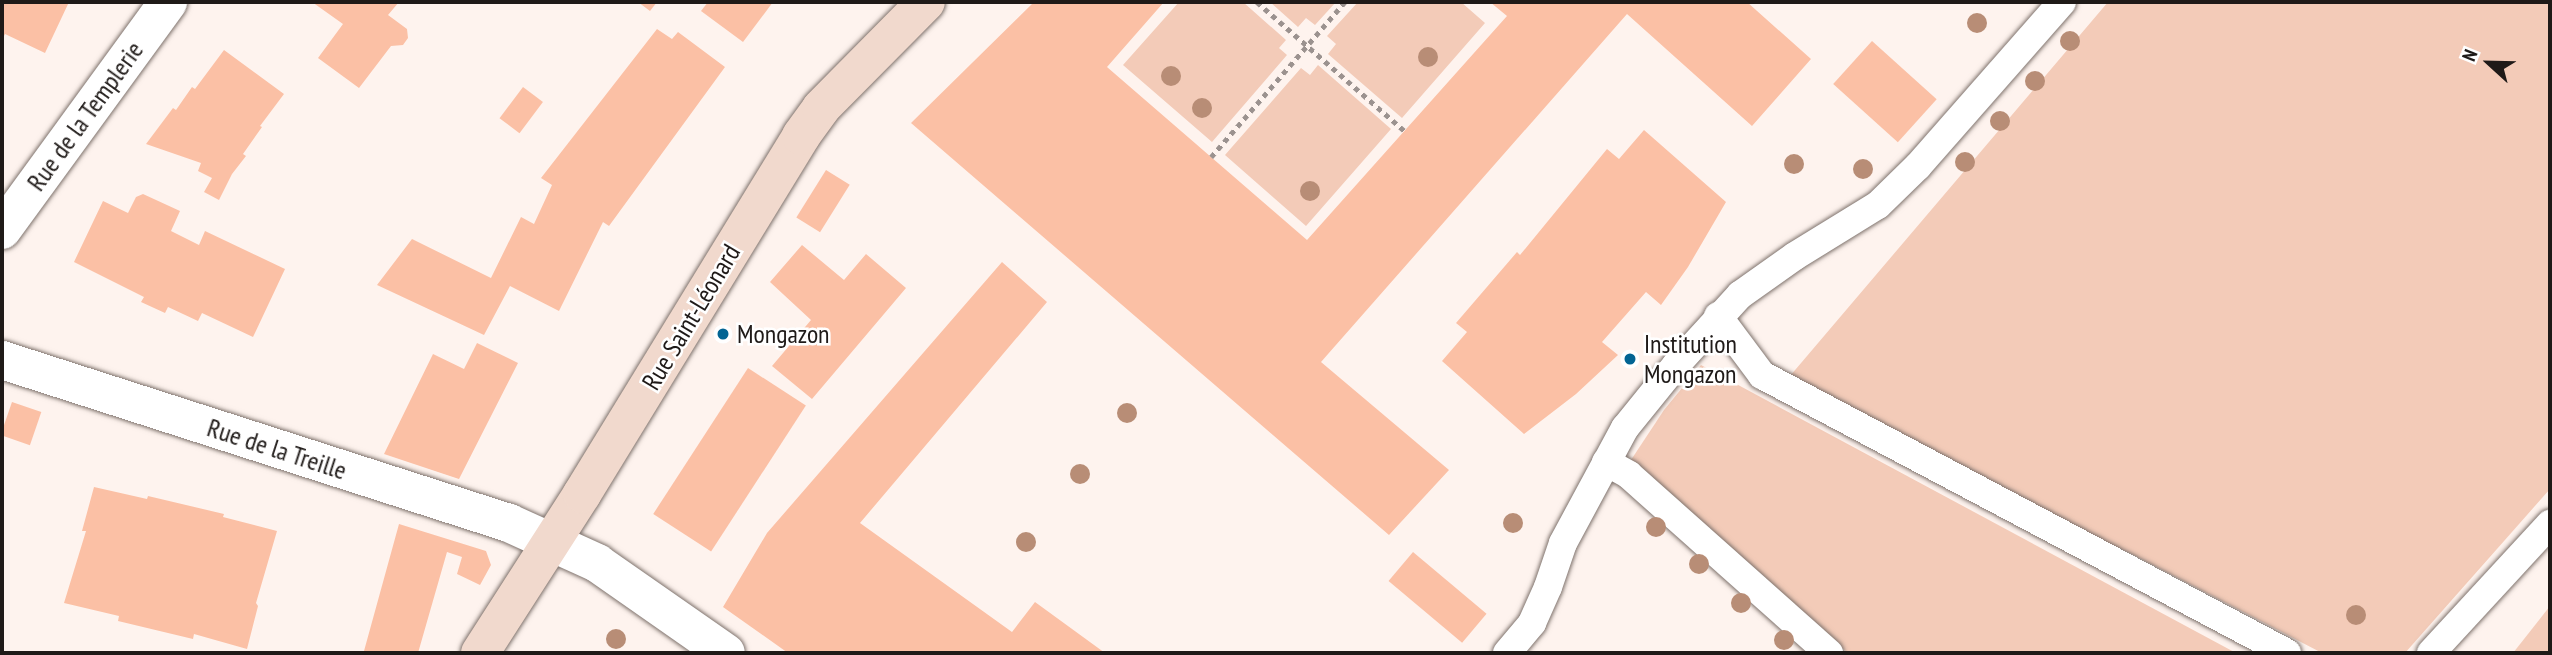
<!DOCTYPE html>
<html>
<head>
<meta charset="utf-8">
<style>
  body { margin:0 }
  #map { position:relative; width:2552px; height:655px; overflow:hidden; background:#fef3ee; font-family:"PT Sans Narrow",sans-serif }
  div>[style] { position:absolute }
  .green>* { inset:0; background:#f3cbb8 }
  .building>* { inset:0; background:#fbc0a5; transform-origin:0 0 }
  .path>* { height:4.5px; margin-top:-2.25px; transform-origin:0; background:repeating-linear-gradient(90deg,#9b928f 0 5px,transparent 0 10px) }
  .roads { filter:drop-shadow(0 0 2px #7e726c) drop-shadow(0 0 2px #7e726c) }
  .lane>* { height:28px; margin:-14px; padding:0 14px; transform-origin:14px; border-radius:14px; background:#fff }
  .street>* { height:38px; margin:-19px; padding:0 19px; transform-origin:19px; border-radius:19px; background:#fff }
  .secondary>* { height:38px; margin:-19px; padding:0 19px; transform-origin:19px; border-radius:19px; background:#f1d9cd }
  .trees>* { width:20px; height:20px; margin:-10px; border-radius:50%; background:#b88d76 }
  .dots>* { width:19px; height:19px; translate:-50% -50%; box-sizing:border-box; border:4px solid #fff; border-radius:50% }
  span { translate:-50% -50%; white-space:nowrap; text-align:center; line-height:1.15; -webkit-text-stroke:5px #fff; paint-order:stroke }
  .street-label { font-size:26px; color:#1f1a18 }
  .poi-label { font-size:26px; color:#1f1a18 }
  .left { translate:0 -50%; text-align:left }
  .frame { position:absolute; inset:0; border:4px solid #1f1a18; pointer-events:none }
  .north { position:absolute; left:2454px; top:28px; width:70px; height:70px; -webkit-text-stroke:5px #fff; paint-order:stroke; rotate:292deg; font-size:19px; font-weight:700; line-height:28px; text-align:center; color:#1f1a18 }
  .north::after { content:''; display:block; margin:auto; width:24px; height:32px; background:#1f1a18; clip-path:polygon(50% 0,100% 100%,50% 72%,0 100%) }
</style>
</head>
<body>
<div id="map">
  <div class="green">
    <i style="clip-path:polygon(1179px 2px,1243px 2px,1286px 40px,1279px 48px,1287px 55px,1212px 142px,1123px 65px)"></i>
    <i style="clip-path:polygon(1270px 2px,1336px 2px,1315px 25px,1306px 18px,1298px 27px)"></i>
    <i style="clip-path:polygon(1358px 2px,1461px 2px,1485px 23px,1402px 118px,1328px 54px,1336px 44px,1327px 36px)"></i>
    <i style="clip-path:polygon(2108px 2px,2550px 2px,2550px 489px,2405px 653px,2322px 653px,2128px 552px,2085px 534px,2035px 504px,1790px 376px)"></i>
    <i style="clip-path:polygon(1318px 65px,1391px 129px,1306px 226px,1225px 155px,1301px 68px,1310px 75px)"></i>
    <i style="clip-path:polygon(1701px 365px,2236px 653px,1848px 653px,1629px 463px,1664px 410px)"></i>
    <i style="clip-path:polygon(2550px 606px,2550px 653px,2513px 653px)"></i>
  </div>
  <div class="building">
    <i style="clip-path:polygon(2px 2px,69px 2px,45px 53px,5px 34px,2px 40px)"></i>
    <i style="clip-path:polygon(312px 2px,399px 2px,388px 15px,407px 29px,408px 38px,403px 45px,391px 46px,359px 88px,318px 58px,343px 24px)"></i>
    <i style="clip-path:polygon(638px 2px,657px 2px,650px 11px)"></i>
    <i style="clip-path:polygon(708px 2px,773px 2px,743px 42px,701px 11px)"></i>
    <i style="clip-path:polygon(1034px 2px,1164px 2px,1107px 67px,1307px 240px,1507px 16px,1490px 2px,1747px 2px,1811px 59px,1752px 126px,1627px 14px,1321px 362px,1449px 470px,1389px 535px,911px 123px)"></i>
    <i style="clip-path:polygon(657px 29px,672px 39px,678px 32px,725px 67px,609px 226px,603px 222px,559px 311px,510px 286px,484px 335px,377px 285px,412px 239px,491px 278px,521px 217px,534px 224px,552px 185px,541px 178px)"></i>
    <i style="left:1872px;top:41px;width:87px;height:58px;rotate:42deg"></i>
    <i style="clip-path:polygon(224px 50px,284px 94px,260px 126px,262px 127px,243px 154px,246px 156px,232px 174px,219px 200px,204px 192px,212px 178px,198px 171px,201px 163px,146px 144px,173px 108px,176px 110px,192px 87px,195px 89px)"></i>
    <i style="left:523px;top:87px;width:25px;height:39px;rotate:37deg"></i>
    <i style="clip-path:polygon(1644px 130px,1726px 202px,1688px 267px,1661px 305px,1646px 292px,1602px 342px,1618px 355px,1576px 394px,1524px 434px,1442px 361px,1467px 332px,1456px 323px,1517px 252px,1520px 255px,1607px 149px,1619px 159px)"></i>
    <i style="left:826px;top:170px;width:28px;height:56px;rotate:32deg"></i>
    <i style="clip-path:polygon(143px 194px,180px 211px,171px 231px,199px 245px,205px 231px,285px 269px,253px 337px,202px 313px,198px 321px,168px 307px,165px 313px,141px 302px,144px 297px,74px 262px,103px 201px,128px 213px,136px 197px)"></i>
    <i style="clip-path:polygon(802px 245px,844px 280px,866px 254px,906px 288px,812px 399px,772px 366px,811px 320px,770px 282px)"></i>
    <i style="clip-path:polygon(1002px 262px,1047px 302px,860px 523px,1012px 632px,1035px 602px,1105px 653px,788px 653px,723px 607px,767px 533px)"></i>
    <i style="clip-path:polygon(477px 343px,518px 363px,459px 479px,384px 454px,433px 354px,464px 369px)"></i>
    <i style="left:748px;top:368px;width:69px;height:174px;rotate:33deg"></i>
    <i style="left:12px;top:402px;width:31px;height:35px;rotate:19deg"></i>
    <i style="clip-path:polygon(94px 487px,147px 499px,148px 496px,224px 514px,223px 517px,277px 531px,256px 603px,258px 606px,247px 649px,194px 634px,193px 639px,118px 621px,119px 616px,64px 603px,86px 531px,82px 531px)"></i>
    <i style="clip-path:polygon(399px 524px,486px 551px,491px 565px,480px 585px,457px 574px,462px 557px,447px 552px,418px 653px,373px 653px,364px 651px)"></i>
    <i style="left:1413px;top:552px;width:96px;height:38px;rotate:40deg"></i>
  </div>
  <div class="path">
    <i style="left:1257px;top:2px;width:196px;rotate:41.1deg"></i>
    <i style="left:1211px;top:157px;width:205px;rotate:-49.2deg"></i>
  </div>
  <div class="roads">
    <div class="lane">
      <i style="left:1718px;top:316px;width:74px;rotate:53.3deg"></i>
      <i style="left:1762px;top:375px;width:594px;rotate:27.9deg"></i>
      <i style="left:1606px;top:462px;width:26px;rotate:29deg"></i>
      <i style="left:1629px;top:475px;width:268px;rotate:41.7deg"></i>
      <i style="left:1507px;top:653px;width:39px;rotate:-50deg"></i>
      <i style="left:1532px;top:623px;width:39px;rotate:-66deg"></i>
      <i style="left:1548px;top:587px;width:46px;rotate:-71.2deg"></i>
      <i style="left:1563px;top:543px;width:131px;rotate:-61.7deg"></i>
      <i style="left:1625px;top:428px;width:81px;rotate:-51deg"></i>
      <i style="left:1676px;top:365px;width:95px;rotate:-47.6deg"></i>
      <i style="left:1740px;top:295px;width:67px;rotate:-35.3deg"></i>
      <i style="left:1795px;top:256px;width:97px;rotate:-31.6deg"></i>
      <i style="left:1878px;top:205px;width:56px;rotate:-44.3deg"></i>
      <i style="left:1918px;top:166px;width:218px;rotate:-48.7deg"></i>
      <i style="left:2431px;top:653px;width:176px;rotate:-47.3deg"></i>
    </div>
    <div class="street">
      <i style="left:2px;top:230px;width:282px;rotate:-53.9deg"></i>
      <i style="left:2px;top:360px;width:533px;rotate:17.82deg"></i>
      <i style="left:509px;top:523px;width:97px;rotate:24.4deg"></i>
      <i style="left:597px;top:563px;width:157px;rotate:34.9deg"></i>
    </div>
    <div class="secondary">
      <i style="left:480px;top:653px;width:189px;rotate:-57.3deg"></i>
      <i style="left:582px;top:494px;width:420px;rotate:-58.5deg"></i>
      <i style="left:801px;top:136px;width:34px;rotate:-54deg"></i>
      <i style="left:821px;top:108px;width:149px;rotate:-45.3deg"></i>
    </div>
  </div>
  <div class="trees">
    <i style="left:1977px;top:23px"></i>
    <i style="left:2070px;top:41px"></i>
    <i style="left:1428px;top:57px"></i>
    <i style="left:1171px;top:76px"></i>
    <i style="left:2035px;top:81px"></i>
    <i style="left:1202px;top:108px"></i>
    <i style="left:2000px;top:121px"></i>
    <i style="left:1965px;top:162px"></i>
    <i style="left:1794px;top:164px"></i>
    <i style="left:1863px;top:169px"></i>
    <i style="left:1310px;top:191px"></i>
    <i style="left:1127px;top:413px"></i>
    <i style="left:1080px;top:474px"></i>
    <i style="left:1513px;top:523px"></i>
    <i style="left:1656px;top:527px"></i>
    <i style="left:1026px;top:542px"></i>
    <i style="left:1699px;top:564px"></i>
    <i style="left:1741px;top:603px"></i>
    <i style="left:2356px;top:615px"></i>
    <i style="left:616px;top:639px"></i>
    <i style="left:1784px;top:640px"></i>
  </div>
  <div class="dots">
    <i style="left:723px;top:334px;background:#026493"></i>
    <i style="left:1630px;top:359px;background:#026493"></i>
  </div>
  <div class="street-label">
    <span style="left:85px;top:116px;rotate:-54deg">Rue de la Templerie</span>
    <span style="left:691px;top:317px;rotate:-59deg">Rue Saint-Léonard</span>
    <span style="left:277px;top:449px;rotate:18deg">Rue de la Treille</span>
  </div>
  <div class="poi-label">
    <span class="left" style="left:737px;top:334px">Mongazon</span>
    <span class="left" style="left:1644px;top:359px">Institution<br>Mongazon</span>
  </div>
  <div class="frame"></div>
  <div class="north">N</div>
</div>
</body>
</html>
